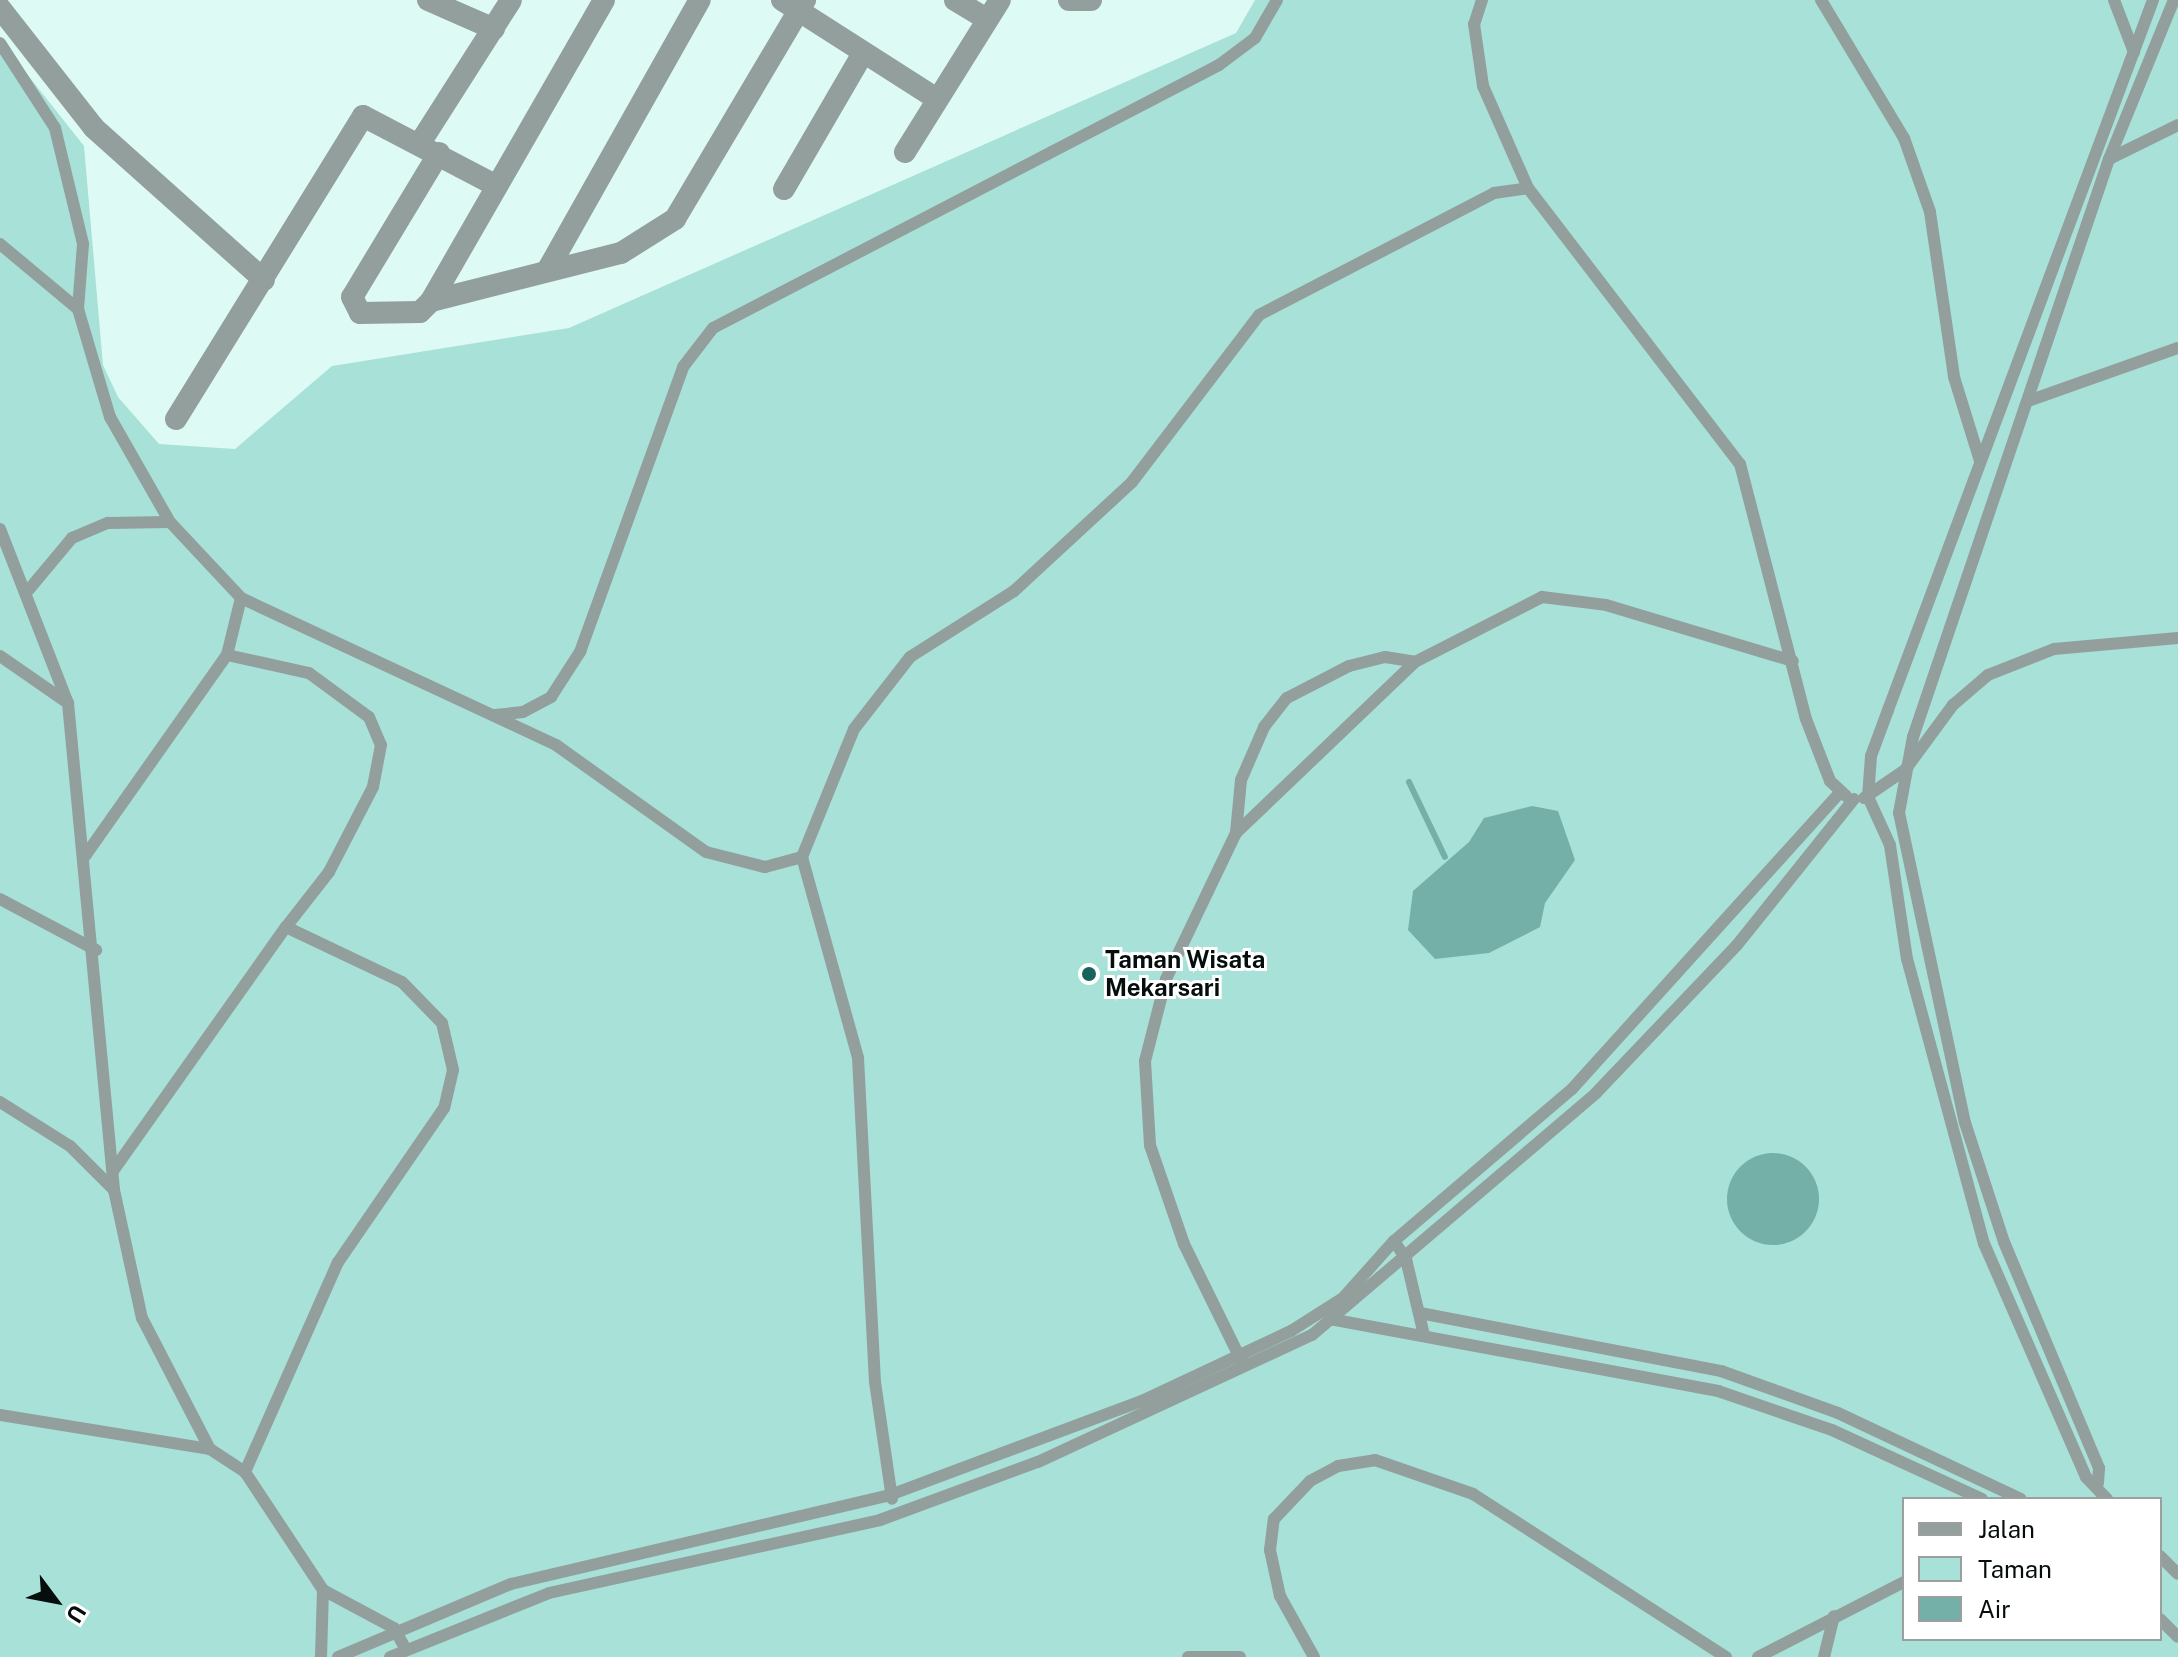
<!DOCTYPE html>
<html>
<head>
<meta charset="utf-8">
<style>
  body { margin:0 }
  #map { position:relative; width:2178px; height:1657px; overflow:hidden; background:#ddfaf5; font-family:"Public Sans",sans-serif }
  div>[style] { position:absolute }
  .green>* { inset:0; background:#a8e1d8 }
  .water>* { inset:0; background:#74b0a8 }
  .round { border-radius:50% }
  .stream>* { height:6px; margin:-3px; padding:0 3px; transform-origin:3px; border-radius:3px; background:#74b0a8 }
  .service>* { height:12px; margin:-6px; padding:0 6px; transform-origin:6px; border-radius:6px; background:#939f9d }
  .minor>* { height:22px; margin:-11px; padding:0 11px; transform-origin:11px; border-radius:11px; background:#939f9d }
  .dots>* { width:22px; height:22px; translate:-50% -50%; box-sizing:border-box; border:4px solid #fff; border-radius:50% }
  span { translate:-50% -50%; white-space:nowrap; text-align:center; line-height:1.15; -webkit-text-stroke:6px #fff; paint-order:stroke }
  .poi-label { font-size:24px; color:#050e0d; font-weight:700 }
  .left { translate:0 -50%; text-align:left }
  .legend { position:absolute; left:1902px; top:1497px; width:260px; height:144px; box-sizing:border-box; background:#fff; border:2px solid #9b9f9e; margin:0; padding:10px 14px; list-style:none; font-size:24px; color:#050e0d }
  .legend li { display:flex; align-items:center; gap:16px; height:40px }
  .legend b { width:40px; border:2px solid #9b9f9e }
  .north { position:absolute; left:16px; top:1561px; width:80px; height:80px; -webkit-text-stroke:6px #fff; paint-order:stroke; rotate:122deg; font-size:22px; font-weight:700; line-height:32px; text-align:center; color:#050e0d }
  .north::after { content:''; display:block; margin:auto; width:28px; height:36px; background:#050e0d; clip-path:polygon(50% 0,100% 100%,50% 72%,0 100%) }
</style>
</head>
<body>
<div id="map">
  <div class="green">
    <i style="clip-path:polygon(evenodd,1255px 0,2178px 0,2178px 1657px,0 1657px,0 40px,84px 146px,103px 365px,118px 397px,159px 444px,235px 449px,332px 366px,569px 328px,1236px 33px,1255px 0,1904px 1499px,2160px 1499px,2160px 1639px,1904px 1639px,1904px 1499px)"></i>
  </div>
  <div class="water">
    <i style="clip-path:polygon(1532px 806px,1558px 811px,1575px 860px,1545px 903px,1540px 927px,1489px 953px,1435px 959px,1408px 930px,1413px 891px,1469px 842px,1484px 818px)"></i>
    <i class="round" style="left:1727px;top:1153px;width:92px;height:92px"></i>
  </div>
  <div class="stream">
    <i style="left:1409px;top:782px;width:83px;rotate:64.4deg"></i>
  </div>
  <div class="service">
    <i style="left:1482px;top:0;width:25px;rotate:108deg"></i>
    <i style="left:1474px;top:24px;width:63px;rotate:81.7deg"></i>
    <i style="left:1483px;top:86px;width:111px;rotate:66.2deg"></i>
    <i style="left:1528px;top:188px;width:348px;rotate:52.5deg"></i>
    <i style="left:1740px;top:464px;width:263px;rotate:75.5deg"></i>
    <i style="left:1806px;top:719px;width:66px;rotate:68.8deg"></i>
    <i style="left:1830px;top:781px;width:22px;rotate:43deg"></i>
    <i style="left:1821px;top:0;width:161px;rotate:59deg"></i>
    <i style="left:1904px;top:138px;width:78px;rotate:70.6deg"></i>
    <i style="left:1930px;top:212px;width:167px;rotate:81.7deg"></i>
    <i style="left:1954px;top:377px;width:88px;rotate:72.8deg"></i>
    <i style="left:2114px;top:0;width:56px;rotate:69deg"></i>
    <i style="left:0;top:43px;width:101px;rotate:57.1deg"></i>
    <i style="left:55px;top:128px;width:119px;rotate:76.4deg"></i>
    <i style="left:83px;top:244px;width:65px;rotate:94.4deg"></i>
    <i style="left:2109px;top:159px;width:77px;rotate:-26.2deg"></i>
    <i style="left:0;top:244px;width:102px;rotate:39.8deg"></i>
    <i style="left:78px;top:309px;width:113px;rotate:73.5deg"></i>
    <i style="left:110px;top:417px;width:121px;rotate:60.3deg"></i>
    <i style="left:170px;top:522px;width:104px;rotate:46.9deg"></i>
    <i style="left:241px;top:598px;width:348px;rotate:25deg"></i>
    <i style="left:556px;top:745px;width:184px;rotate:35.5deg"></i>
    <i style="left:706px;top:852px;width:61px;rotate:14.3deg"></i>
    <i style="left:765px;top:867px;width:38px;rotate:-15deg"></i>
    <i style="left:802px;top:857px;width:138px;rotate:-67.9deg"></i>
    <i style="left:854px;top:729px;width:91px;rotate:-52.1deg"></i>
    <i style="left:910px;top:657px;width:123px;rotate:-32.4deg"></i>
    <i style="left:1014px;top:591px;width:161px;rotate:-42.7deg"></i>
    <i style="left:1132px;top:482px;width:210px;rotate:-52.7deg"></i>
    <i style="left:1259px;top:315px;width:265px;rotate:-27.4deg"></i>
    <i style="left:1494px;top:193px;width:34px;rotate:-8deg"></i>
    <i style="left:2028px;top:401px;width:159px;rotate:-19.5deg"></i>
    <i style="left:0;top:529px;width:187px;rotate:68.7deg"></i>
    <i style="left:68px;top:703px;width:489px;rotate:84.6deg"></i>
    <i style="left:114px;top:1190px;width:131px;rotate:77.7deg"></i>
    <i style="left:142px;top:1318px;width:148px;rotate:62.6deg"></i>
    <i style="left:210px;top:1449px;width:42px;rotate:33.3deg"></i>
    <i style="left:26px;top:593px;width:72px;rotate:-50.1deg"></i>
    <i style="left:72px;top:538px;width:39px;rotate:-23deg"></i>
    <i style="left:108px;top:523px;width:62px;rotate:-0.9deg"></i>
    <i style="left:241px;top:598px;width:59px;rotate:103.8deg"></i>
    <i style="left:227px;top:655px;width:84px;rotate:12.4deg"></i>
    <i style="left:309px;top:673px;width:74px;rotate:36.3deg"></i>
    <i style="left:369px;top:717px;width:30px;rotate:67deg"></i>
    <i style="left:381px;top:745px;width:43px;rotate:100.8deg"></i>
    <i style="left:373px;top:787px;width:96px;rotate:117.4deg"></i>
    <i style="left:329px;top:872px;width:70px;rotate:128deg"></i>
    <i style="left:286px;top:927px;width:128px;rotate:25.4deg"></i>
    <i style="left:402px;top:982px;width:57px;rotate:45.7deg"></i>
    <i style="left:442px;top:1023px;width:48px;rotate:76.8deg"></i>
    <i style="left:453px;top:1070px;width:39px;rotate:103deg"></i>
    <i style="left:444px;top:1108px;width:187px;rotate:124.5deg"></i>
    <i style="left:338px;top:1262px;width:230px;rotate:113.9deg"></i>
    <i style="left:245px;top:1472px;width:141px;rotate:56.5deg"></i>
    <i style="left:323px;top:1590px;width:81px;rotate:28.2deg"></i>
    <i style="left:394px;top:1628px;width:25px;rotate:61deg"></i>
    <i style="left:0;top:656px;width:83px;rotate:34.7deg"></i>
    <i style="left:495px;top:715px;width:28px;rotate:-6deg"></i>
    <i style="left:523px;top:712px;width:32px;rotate:-28deg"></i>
    <i style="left:551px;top:697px;width:54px;rotate:-57.2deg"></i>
    <i style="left:580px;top:652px;width:303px;rotate:-70.1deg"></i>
    <i style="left:683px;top:367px;width:49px;rotate:-52.4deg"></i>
    <i style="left:713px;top:328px;width:570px;rotate:-27.46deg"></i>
    <i style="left:1219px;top:65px;width:45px;rotate:-36.9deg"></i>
    <i style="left:1255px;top:38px;width:44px;rotate:-59.9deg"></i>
    <i style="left:1864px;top:798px;width:50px;rotate:-34.3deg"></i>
    <i style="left:1905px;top:770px;width:81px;rotate:-53.6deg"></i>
    <i style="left:1953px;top:705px;width:46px;rotate:-40.6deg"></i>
    <i style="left:1988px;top:675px;width:71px;rotate:-21.5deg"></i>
    <i style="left:2054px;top:649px;width:124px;rotate:-5.1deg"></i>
    <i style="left:1236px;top:833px;width:53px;rotate:-84.6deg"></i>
    <i style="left:1241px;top:780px;width:58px;rotate:-66.5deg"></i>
    <i style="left:1264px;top:727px;width:37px;rotate:-52deg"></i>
    <i style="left:1287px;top:698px;width:70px;rotate:-27.3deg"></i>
    <i style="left:1349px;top:666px;width:37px;rotate:-14deg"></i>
    <i style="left:1385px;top:657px;width:30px;rotate:9deg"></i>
    <i style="left:85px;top:856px;width:246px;rotate:-54.8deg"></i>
    <i style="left:802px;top:857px;width:209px;rotate:74.4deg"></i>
    <i style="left:858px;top:1058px;width:324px;rotate:87deg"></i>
    <i style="left:875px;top:1382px;width:118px;rotate:81.7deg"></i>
    <i style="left:0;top:899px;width:109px;rotate:28deg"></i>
    <i style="left:0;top:1102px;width:83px;rotate:32.2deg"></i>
    <i style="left:70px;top:1146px;width:62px;rotate:45deg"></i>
    <i style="left:113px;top:1171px;width:299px;rotate:-54.7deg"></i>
    <i style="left:1394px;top:1241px;width:22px;rotate:56deg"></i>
    <i style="left:1406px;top:1259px;width:78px;rotate:76.7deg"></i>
    <i style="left:1420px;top:1313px;width:307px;rotate:10.9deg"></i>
    <i style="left:1721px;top:1371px;width:124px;rotate:19.7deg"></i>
    <i style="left:1838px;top:1413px;width:202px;rotate:25.2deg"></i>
    <i style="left:1330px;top:1319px;width:395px;rotate:10.5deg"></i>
    <i style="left:1718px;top:1391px;width:120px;rotate:18.9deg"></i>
    <i style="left:1832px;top:1430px;width:165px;rotate:24.7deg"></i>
    <i style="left:1242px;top:1362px;width:131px;rotate:-116.2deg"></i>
    <i style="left:1184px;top:1244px;width:105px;rotate:-109deg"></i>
    <i style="left:1150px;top:1145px;width:84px;rotate:-93.4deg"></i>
    <i style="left:1145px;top:1061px;width:85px;rotate:-75.6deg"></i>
    <i style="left:1166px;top:979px;width:162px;rotate:-64.4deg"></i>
    <i style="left:1236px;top:833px;width:248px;rotate:-43.7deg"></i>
    <i style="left:1415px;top:662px;width:143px;rotate:-27.1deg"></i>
    <i style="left:1542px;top:597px;width:64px;rotate:7.1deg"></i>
    <i style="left:1606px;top:605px;width:195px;rotate:16.7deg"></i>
    <i style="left:0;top:1415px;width:213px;rotate:9.2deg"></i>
    <i style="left:2098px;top:1483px;width:15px;rotate:-86deg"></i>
    <i style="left:2099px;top:1468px;width:245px;rotate:-112.8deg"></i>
    <i style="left:2004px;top:1242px;width:125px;rotate:-108.1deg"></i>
    <i style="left:1965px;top:1123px;width:317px;rotate:-102deg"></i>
    <i style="left:1899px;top:813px;width:77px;rotate:-79.6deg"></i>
    <i style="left:1913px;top:737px;width:610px;rotate:-71.27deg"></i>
    <i style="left:2109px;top:159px;width:172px;rotate:-67.8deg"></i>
    <i style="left:2107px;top:1499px;width:30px;rotate:-134deg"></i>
    <i style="left:2086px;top:1477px;width:254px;rotate:-113.6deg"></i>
    <i style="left:1984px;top:1244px;width:295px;rotate:-105.1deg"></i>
    <i style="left:1907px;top:959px;width:115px;rotate:-98.5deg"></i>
    <i style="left:1890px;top:845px;width:53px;rotate:-114.6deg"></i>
    <i style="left:1868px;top:797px;width:41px;rotate:-85.8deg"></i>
    <i style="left:1871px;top:756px;width:49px;rotate:-69.7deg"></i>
    <i style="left:1888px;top:710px;width:758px;rotate:-69.53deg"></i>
    <i style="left:2160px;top:1556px;width:25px;rotate:45deg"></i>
    <i style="left:2160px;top:1619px;width:25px;rotate:45deg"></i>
    <i style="left:321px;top:1657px;width:67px;rotate:-88.3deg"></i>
    <i style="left:338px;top:1657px;width:188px;rotate:-22.9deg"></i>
    <i style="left:511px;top:1584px;width:389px;rotate:-13.2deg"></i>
    <i style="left:890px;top:1495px;width:269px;rotate:-20.5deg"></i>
    <i style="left:1142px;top:1401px;width:165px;rotate:-25.2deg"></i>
    <i style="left:1291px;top:1331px;width:62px;rotate:-32.4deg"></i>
    <i style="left:1343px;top:1298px;width:76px;rotate:-48.2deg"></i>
    <i style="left:1394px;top:1241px;width:234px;rotate:-40.5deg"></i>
    <i style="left:1572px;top:1089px;width:399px;rotate:-47.9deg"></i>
    <i style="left:390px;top:1657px;width:171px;rotate:-21.9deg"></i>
    <i style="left:549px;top:1593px;width:339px;rotate:-12.4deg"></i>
    <i style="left:880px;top:1520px;width:168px;rotate:-20.2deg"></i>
    <i style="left:1038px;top:1462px;width:302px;rotate:-24.9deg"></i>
    <i style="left:1312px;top:1335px;width:373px;rotate:-40.4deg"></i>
    <i style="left:1596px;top:1093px;width:204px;rotate:-46.4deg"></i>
    <i style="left:1737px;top:945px;width:187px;rotate:-51.3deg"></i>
    <i style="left:1188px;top:1657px;width:52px"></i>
    <i style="left:1314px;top:1657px;width:70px;rotate:-119.1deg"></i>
    <i style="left:1280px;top:1596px;width:47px;rotate:-102.3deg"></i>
    <i style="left:1270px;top:1550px;width:31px;rotate:-83deg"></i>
    <i style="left:1274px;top:1519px;width:52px;rotate:-46.5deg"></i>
    <i style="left:1310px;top:1481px;width:32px;rotate:-28deg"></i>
    <i style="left:1338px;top:1466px;width:37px;rotate:-9deg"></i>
    <i style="left:1375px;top:1460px;width:104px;rotate:19.1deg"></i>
    <i style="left:1473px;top:1494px;width:301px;rotate:32.8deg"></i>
    <i style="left:1758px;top:1657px;width:164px;rotate:-27.2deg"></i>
    <i style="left:1824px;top:1657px;width:42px;rotate:-76.3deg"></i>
  </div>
  <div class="minor">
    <i style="left:428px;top:0;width:72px;rotate:23.7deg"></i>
    <i style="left:782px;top:0;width:182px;rotate:32.6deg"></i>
    <i style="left:955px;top:0;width:37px;rotate:31deg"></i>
    <i style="left:1069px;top:0;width:22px"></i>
    <i style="left:0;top:8px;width:152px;rotate:51.9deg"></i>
    <i style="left:94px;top:128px;width:228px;rotate:41.8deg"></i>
    <i style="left:420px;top:143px;width:169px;rotate:-57.5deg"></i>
    <i style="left:905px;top:152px;width:179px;rotate:-58deg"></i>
    <i style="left:439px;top:153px;width:168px;rotate:121.1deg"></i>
    <i style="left:352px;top:297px;width:18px;rotate:63deg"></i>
    <i style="left:360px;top:313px;width:60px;rotate:-1deg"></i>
    <i style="left:420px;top:312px;width:16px;rotate:-45deg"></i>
    <i style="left:431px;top:301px;width:347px;rotate:-60.1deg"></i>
    <i style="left:784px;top:189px;width:157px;rotate:-59.8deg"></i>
    <i style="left:547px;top:271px;width:311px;rotate:-60.6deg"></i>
    <i style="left:431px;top:301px;width:196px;rotate:-14.2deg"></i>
    <i style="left:621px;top:253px;width:64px;rotate:-32.2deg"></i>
    <i style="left:675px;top:219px;width:255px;rotate:-59.3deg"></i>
    <i style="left:176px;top:419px;width:356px;rotate:-58.3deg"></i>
    <i style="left:363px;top:116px;width:151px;rotate:27.6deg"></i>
  </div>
  <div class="dots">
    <i style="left:1089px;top:974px;background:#18635c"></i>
  </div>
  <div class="poi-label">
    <span class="left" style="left:1105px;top:974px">Taman Wisata<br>Mekarsari</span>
  </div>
  <ul class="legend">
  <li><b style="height:10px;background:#939f9d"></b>Jalan</li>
  <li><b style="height:22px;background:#a8e1d8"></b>Taman</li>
  <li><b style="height:22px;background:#74b0a8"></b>Air</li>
  </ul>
  <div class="north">U</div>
</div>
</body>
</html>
